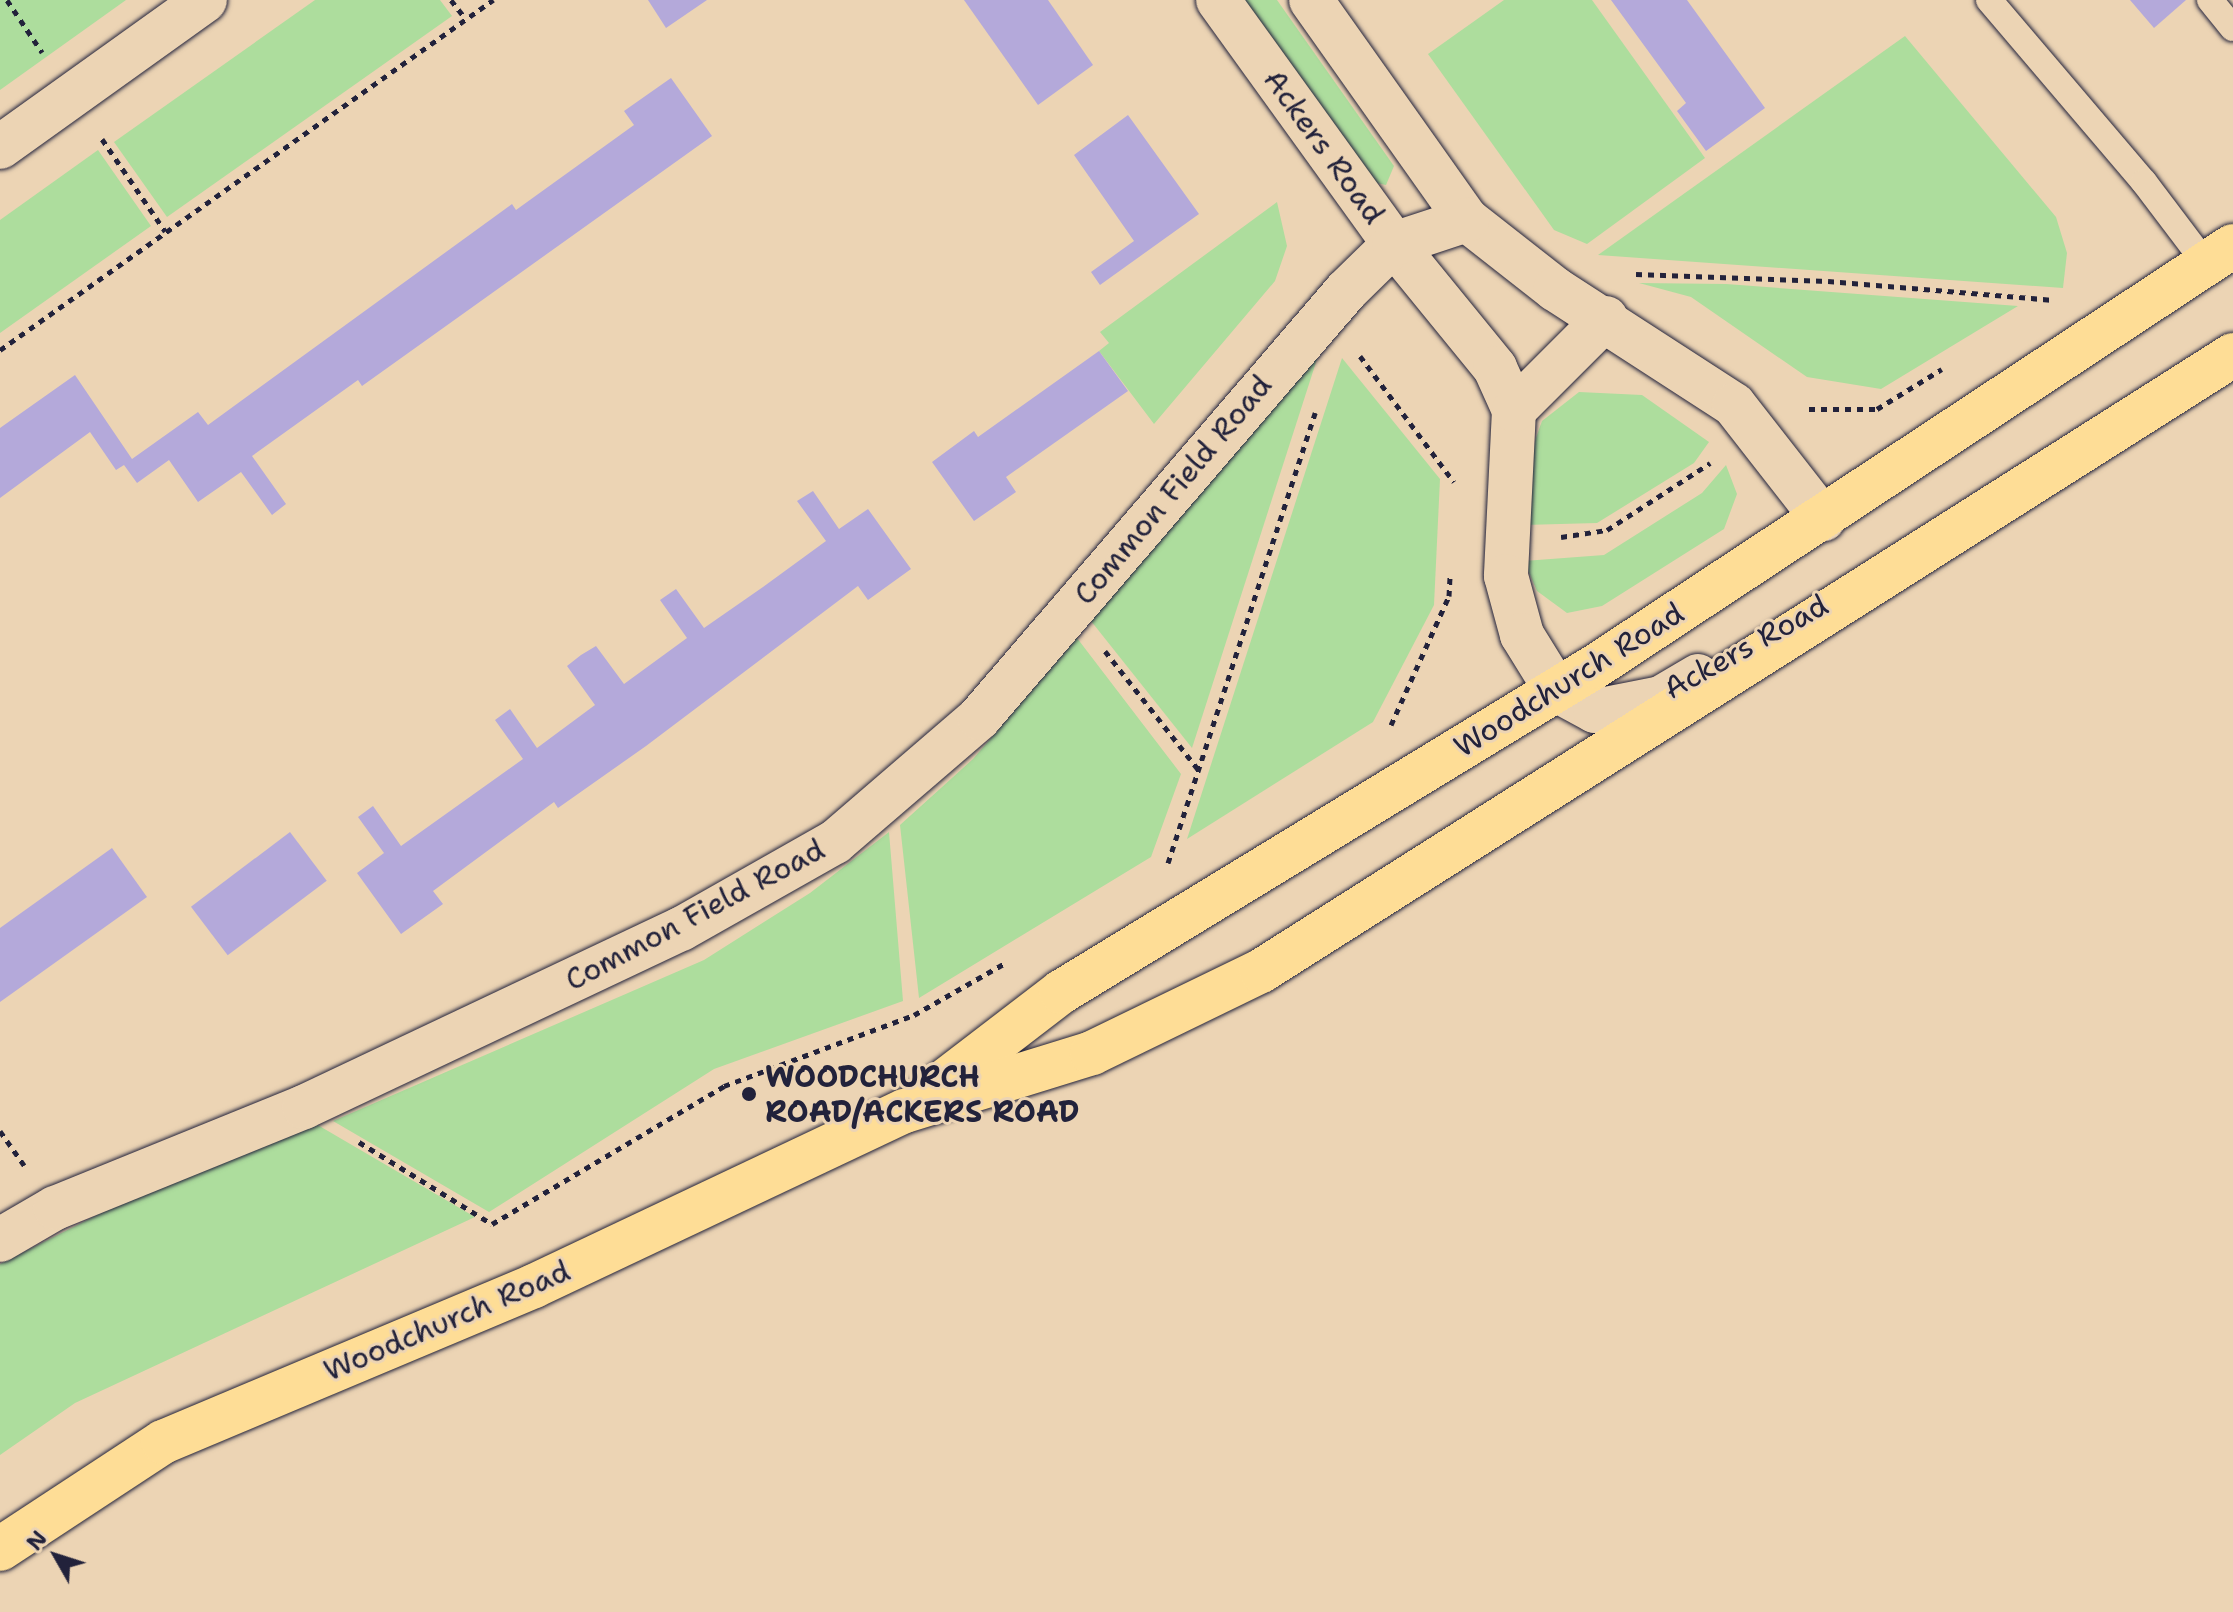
<!DOCTYPE html>
<html>
<head>
<meta charset="utf-8">
<style>
  body { margin:0 }
  #map { position:relative; width:2233px; height:1612px; overflow:hidden; background:#ecd4b4; font-family:"Shantell Sans",sans-serif }
  div>[style] { position:absolute }
  .green>* { inset:0; background:#addd9d }
  .building>* { inset:0; background:#b4a9da; transform-origin:0 0 }
  .path>* { height:5px; margin-top:-2.5px; transform-origin:0; background:repeating-linear-gradient(90deg,#22223b 0 6px,transparent 0 12px) }
  .roads { filter:drop-shadow(0 0 2px #22223b) drop-shadow(0 0 2px #22223b) }
  .service>* { height:26px; margin:-13px; padding:0 13px; transform-origin:13px; border-radius:13px; background:#ecd4b4 }
  .minor>* { height:44px; margin:-22px; padding:0 22px; transform-origin:22px; border-radius:22px; background:#ecd4b4 }
  .primary>* { height:44px; margin:-22px; padding:0 22px; transform-origin:22px; border-radius:22px; background:#fedd96 }
  .dots>* { width:22px; height:22px; translate:-50% -50%; box-sizing:border-box; border:4px solid #ecd4b4; border-radius:50% }
  span { translate:-50% -50%; white-space:nowrap; text-align:center; line-height:1.15; -webkit-text-stroke:6px #ecd4b4; paint-order:stroke }
  .street-label { font-size:30px; color:#22223b }
  .poi-label { font-size:30px; color:#22223b; font-weight:700 }
  .left { translate:0 -50%; text-align:left }
  .north { position:absolute; left:16px; top:1516px; width:80px; height:80px; -webkit-text-stroke:6px #ecd4b4; paint-order:stroke; rotate:309deg; font-size:22px; font-weight:700; line-height:32px; text-align:center; color:#22223b }
  .north::after { content:''; display:block; margin:auto; width:28px; height:36px; background:#22223b; clip-path:polygon(50% 0,100% 100%,50% 72%,0 100%) }
</style>
</head>
<body>
<div id="map">
  <div class="green">
    <i style="clip-path:polygon(0 0,126px 0,0 90px)"></i>
    <i style="clip-path:polygon(315px 0,440px 0,452px 16px,167px 217px,114px 142px)"></i>
    <i style="clip-path:polygon(1243px 0,1277px 0,1394px 166px,1386px 185px,1372px 182px)"></i>
    <i style="clip-path:polygon(1504px 0,1592px 0,1705px 158px,1587px 244px,1554px 230px,1428px 54px)"></i>
    <i style="clip-path:polygon(1905px 36px,2056px 217px,2067px 253px,2063px 288px,1598px 255px)"></i>
    <i style="clip-path:polygon(98px 150px,151px 226px,0 333px,0 220px)"></i>
    <i style="clip-path:polygon(1277px 202px,1287px 246px,1275px 281px,1154px 424px,1099px 351px,1109px 343px,1100px 332px)"></i>
    <i style="clip-path:polygon(1639px 283px,1726px 284px,2018px 306px,1881px 389px,1807px 377px,1691px 297px)"></i>
    <i style="clip-path:polygon(1318px 356px,1192px 748px,1091px 621px)"></i>
    <i style="clip-path:polygon(1342px 358px,1440px 479px,1434px 605px,1373px 722px,1187px 839px)"></i>
    <i style="clip-path:polygon(1579px 392px,1642px 395px,1709px 442px,1694px 463px,1597px 523px,1524px 525px,1521px 480px,1542px 421px)"></i>
    <i style="clip-path:polygon(1726px 465px,1737px 494px,1724px 529px,1602px 606px,1567px 613px,1537px 591px,1524px 561px,1604px 555px,1702px 493px)"></i>
    <i style="clip-path:polygon(1077px 638px,1181px 774px,1151px 857px,919px 998px,900px 825px,973px 759px)"></i>
    <i style="clip-path:polygon(889px 832px,903px 1001px,714px 1069px,489px 1212px,333px 1121px,704px 960px,810px 893px)"></i>
    <i style="clip-path:polygon(316px 1124px,475px 1217px,75px 1403px,0 1455px,0 1264px,121px 1203px)"></i>
  </div>
  <div class="building">
    <i style="clip-path:polygon(648px 0,707px 0,666px 28px)"></i>
    <i style="clip-path:polygon(964px 0,1048px 0,1093px 65px,1038px 105px)"></i>
    <i style="clip-path:polygon(1611px 0,1687px 0,1765px 108px,1706px 151px,1677px 111px,1686px 103px)"></i>
    <i style="clip-path:polygon(2130px 0,2186px 0,2154px 28px)"></i>
    <i style="clip-path:polygon(671px 78px,712px 136px,362px 386px,358px 380px,252px 456px,286px 504px,272px 515px,241px 472px,198px 502px,169px 460px,137px 483px,124px 465px,116px 470px,90px 432px,0 498px,0 428px,75px 375px,132px 459px,198px 412px,208px 425px,512px 204px,516px 210px,634px 125px,624px 111px)"></i>
    <i style="clip-path:polygon(1128px 115px,1199px 214px,1100px 285px,1091px 272px,1134px 241px,1074px 155px)"></i>
    <i style="clip-path:polygon(1099px 351px,1128px 391px,1006px 477px,1016px 492px,974px 521px,932px 462px,974px 431px,978px 437px)"></i>
    <i style="clip-path:polygon(813px 491px,839px 529px,868px 509px,911px 569px,868px 600px,858px 586px,646px 746px,558px 808px,554px 802px,433px 891px,443px 904px,401px 934px,357px 873px,384px 853px,358px 817px,373px 806px,401px 846px,523px 759px,495px 720px,510px 709px,537px 748px,595px 705px,567px 666px,581px 655px,596px 646px,624px 684px,687px 638px,660px 600px,676px 589px,704px 628px,763px 587px,826px 541px,797px 501px)"></i>
    <i style="left:290px;top:832px;width:61px;height:124px;rotate:53deg"></i>
    <i style="clip-path:polygon(112px 848px,147px 897px,0 1002px,0 928px)"></i>
  </div>
  <div class="path">
    <i style="left:7px;top:0;width:63px;rotate:56.1deg"></i>
    <i style="left:451px;top:0;width:23px;rotate:52deg"></i>
    <i style="left:102px;top:139px;width:112px;rotate:55.6deg"></i>
    <i style="left:1636px;top:274px;width:192px;rotate:2.1deg"></i>
    <i style="left:1828px;top:281px;width:226px;rotate:4.8deg"></i>
    <i style="left:0;top:350px;width:605px;rotate:-35.37deg"></i>
    <i style="left:1360px;top:356px;width:157px;rotate:53.3deg"></i>
    <i style="left:1809px;top:409px;width:68px"></i>
    <i style="left:1877px;top:409px;width:76px;rotate:-31.6deg"></i>
    <i style="left:1561px;top:537px;width:47px;rotate:-8.7deg"></i>
    <i style="left:1607px;top:530px;width:123px;rotate:-33deg"></i>
    <i style="left:1105px;top:651px;width:150px;rotate:51.8deg"></i>
    <i style="left:1391px;top:725px;width:141px;rotate:-65.8deg"></i>
    <i style="left:1449px;top:596px;width:20px;rotate:-87deg"></i>
    <i style="left:1168px;top:863px;width:474px;rotate:-71.9deg"></i>
    <i style="left:0;top:1131px;width:42px;rotate:54.8deg"></i>
    <i style="left:359px;top:1142px;width:156px;rotate:31.7deg"></i>
    <i style="left:492px;top:1224px;width:270px;rotate:-30.7deg"></i>
    <i style="left:724px;top:1086px;width:203px;rotate:-20.5deg"></i>
    <i style="left:914px;top:1015px;width:105px;rotate:-29.7deg"></i>
  </div>
  <div class="roads">
    <div class="service">
      <i style="left:1989px;top:0;width:239px;rotate:49.6deg"></i>
      <i style="left:2144px;top:182px;width:103px;rotate:52.9deg"></i>
      <i style="left:2210px;top:0;width:36px;rotate:51deg"></i>
    </div>
    <div class="minor">
      <i style="left:1218px;top:0;width:301px;rotate:54.2deg"></i>
      <i style="left:1394px;top:244px;width:160px;rotate:50.8deg"></i>
      <i style="left:1495px;top:368px;width:46px;rotate:65.7deg"></i>
      <i style="left:1514px;top:410px;width:166px;rotate:92.8deg"></i>
      <i style="left:1506px;top:576px;width:61px;rotate:74.8deg"></i>
      <i style="left:1522px;top:635px;width:65px;rotate:58.3deg"></i>
      <i style="left:1556px;top:690px;width:44px;rotate:28.3deg"></i>
      <i style="left:1595px;top:711px;width:67px;rotate:-11.1deg"></i>
      <i style="left:1661px;top:698px;width:43px;rotate:-30.7deg"></i>
      <i style="left:1311px;top:0;width:270px;rotate:54.7deg"></i>
      <i style="left:1467px;top:220px;width:112px;rotate:38.1deg"></i>
      <i style="left:1555px;top:289px;width:213px;rotate:32.9deg"></i>
      <i style="left:1734px;top:405px;width:145px;rotate:52deg"></i>
      <i style="left:0;top:147px;width:252px;rotate:-35.6deg"></i>
      <i style="left:1514px;top:410px;width:130px;rotate:-45deg"></i>
      <i style="left:0;top:1240px;width:64px;rotate:-30.2deg"></i>
      <i style="left:55px;top:1208px;width:269px;rotate:-22.1deg"></i>
      <i style="left:304px;top:1107px;width:417px;rotate:-25.3deg"></i>
      <i style="left:681px;top:929px;width:177px;rotate:-29.5deg"></i>
      <i style="left:835px;top:842px;width:190px;rotate:-40.7deg"></i>
      <i style="left:979px;top:718px;width:563px;rotate:-49.32deg"></i>
      <i style="left:1346px;top:291px;width:67px;rotate:-44.4deg"></i>
      <i style="left:1394px;top:244px;width:77px;rotate:-18.2deg"></i>
    </div>
    <div class="primary">
      <i style="left:928px;top:1094px;width:168px;rotate:-37.5deg"></i>
      <i style="left:1061px;top:992px;width:626px;rotate:-31.36deg"></i>
      <i style="left:1596px;top:666px;width:763px;rotate:-33.4deg"></i>
      <i style="left:0;top:1549px;width:195px;rotate:-33.3deg"></i>
      <i style="left:163px;top:1442px;width:402px;rotate:-22.8deg"></i>
      <i style="left:534px;top:1286px;width:410px;rotate:-25.3deg"></i>
      <i style="left:905px;top:1111px;width:196px;rotate:-17.2deg"></i>
      <i style="left:1092px;top:1053px;width:188px;rotate:-25.9deg"></i>
      <i style="left:1261px;top:971px;width:1151px;rotate:-32.36deg"></i>
    </div>
  </div>
  <div class="dots">
    <i style="left:749px;top:1094px;background:#22223b"></i>
  </div>
  <div class="street-label">
    <span style="left:1324px;top:147px;rotate:54deg">Ackers Road</span>
    <span style="left:1173px;top:490px;rotate:-50deg">Common Field Road</span>
    <span style="left:1746px;top:647px;rotate:-29deg">Ackers Road</span>
    <span style="left:1569px;top:680px;rotate:-32deg">Woodchurch Road</span>
    <span style="left:695px;top:915px;rotate:-28deg">Common Field Road</span>
    <span style="left:447px;top:1321px;rotate:-23deg">Woodchurch Road</span>
  </div>
  <div class="poi-label">
    <span class="left" style="left:765px;top:1094px">WOODCHURCH<br>ROAD/ACKERS ROAD</span>
  </div>
  <div class="north">N</div>
</div>
</body>
</html>
